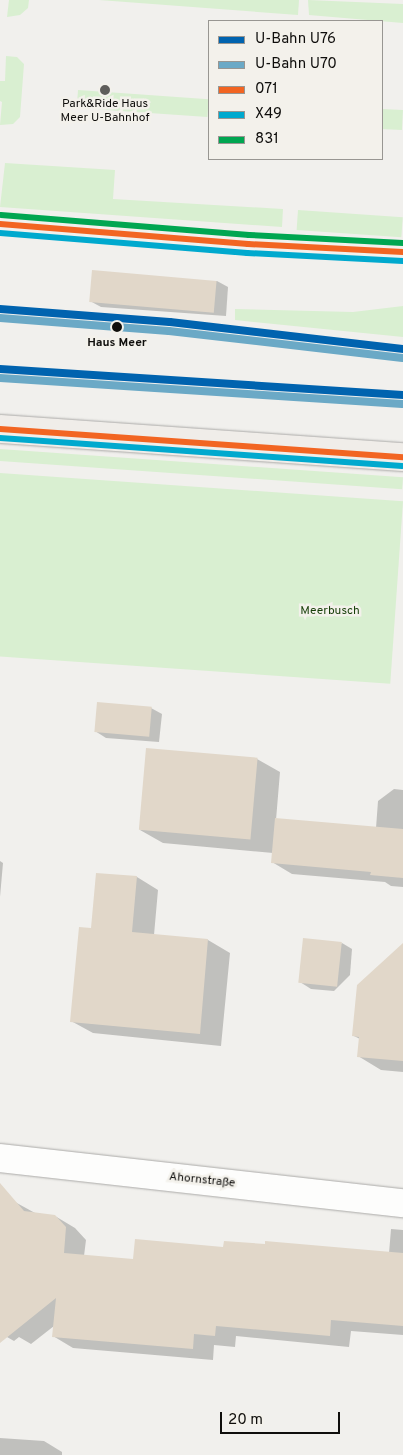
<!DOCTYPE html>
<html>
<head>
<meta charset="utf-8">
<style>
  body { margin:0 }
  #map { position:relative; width:403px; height:1455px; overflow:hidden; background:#f1f0ed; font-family:Overpass,sans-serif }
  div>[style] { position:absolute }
  .green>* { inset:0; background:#d9efd1; transform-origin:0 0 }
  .shadow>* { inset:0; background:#0003 }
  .building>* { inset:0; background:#e1d7c9; transform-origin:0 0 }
  .roads { filter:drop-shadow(0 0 1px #abaaa8) drop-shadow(0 0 1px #abaaa8) }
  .street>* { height:28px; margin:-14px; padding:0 14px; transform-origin:14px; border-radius:14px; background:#fdfdfc }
  .secondary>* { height:28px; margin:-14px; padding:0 14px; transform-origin:14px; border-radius:14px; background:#f0ede9 }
  .bus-1>* { height:6px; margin:-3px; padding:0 3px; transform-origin:3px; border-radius:3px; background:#f26522 }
  .bus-2>* { height:6px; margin:-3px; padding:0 3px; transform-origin:3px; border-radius:3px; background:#00a9ce }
  .bus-3>* { height:6px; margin:-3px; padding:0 3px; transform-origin:3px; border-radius:3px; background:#00a651 }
  .metro-1>* { height:8px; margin:-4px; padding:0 4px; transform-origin:4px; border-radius:4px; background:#0063af }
  .metro-2>* { height:8px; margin:-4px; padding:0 4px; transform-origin:4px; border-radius:4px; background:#6ba9c6 }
  .dots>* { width:14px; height:14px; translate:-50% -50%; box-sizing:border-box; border:2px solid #f3f1eb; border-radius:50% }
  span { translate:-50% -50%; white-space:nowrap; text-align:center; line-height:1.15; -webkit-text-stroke:5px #f3f1eb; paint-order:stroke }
  .poi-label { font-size:12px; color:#0f0e0c }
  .stop-label { font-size:12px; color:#0f0e0c; font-weight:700 }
  .park-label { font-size:12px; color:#173f09 }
  .street-label { font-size:12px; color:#0f0e0c }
  .legend { position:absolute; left:208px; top:20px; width:175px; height:140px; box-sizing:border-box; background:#f3f1eb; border:1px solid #989692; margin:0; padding:6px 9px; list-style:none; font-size:15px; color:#0f0e0c }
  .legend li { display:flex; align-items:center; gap:10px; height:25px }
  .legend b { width:25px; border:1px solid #989692 }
  .scale { position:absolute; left:220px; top:1412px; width:120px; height:22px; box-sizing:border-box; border:2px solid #0f0e0c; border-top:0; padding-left:6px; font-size:15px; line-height:18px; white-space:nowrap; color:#0f0e0c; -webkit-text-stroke:4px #f3f1eb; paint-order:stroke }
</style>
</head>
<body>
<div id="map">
  <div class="green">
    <i style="clip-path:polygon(9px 0,29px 0,28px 8px,20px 15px,7px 17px)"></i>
    <i style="clip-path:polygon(99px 0,299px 0,298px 15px)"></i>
    <i style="clip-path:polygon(308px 0,403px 4px,403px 23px,309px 15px)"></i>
    <i style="clip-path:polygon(6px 56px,17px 57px,24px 64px,20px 117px,13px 124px,0 125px,2px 102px,0 101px,0 81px,5px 81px)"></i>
    <i style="left:78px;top:90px;width:131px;height:18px;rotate:4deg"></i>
    <i style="left:382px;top:109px;width:21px;height:20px;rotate:3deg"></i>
    <i style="clip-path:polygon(5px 163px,115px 170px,113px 199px,283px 209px,282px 227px,0 207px)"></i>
    <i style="left:298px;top:210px;width:105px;height:20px;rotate:4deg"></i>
    <i style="clip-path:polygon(403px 306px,403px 337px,235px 320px,235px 309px,353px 312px)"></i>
    <i style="left:0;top:449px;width:404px;height:12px;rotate:4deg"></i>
    <i style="left:0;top:473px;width:404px;height:183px;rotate:4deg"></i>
  </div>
  <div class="shadow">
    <i style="clip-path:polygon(217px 281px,228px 287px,226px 316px,101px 307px,90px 301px)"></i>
    <i style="clip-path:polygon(151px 708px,162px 714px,159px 742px,106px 738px,95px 731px)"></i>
    <i style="clip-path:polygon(257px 759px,280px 772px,276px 820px,376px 828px,378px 801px,394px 789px,403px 790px,403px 887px,391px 886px,385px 882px,292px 874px,272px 862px,273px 853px,163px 843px,140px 830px)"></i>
    <i style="clip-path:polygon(0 861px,3px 863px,0 897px)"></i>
    <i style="clip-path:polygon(97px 874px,137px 877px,158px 890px,154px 935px,208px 940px,230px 953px,221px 1046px,93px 1033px,71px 1021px,92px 929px)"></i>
    <i style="clip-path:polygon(342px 943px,352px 949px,350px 975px,334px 991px,311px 989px,300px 982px)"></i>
    <i style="clip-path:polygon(403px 964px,403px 1072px,381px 1070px,358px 1056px,360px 1039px,354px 1036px)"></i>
    <i style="clip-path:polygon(15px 1202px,35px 1213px,55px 1216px,75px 1228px,86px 1240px,84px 1256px,134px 1261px,224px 1249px,389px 1253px,391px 1229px,403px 1230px,403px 1335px,351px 1331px,349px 1347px,236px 1336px,235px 1347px,214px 1345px,213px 1360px,73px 1348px,53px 1336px,54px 1326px,31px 1344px,19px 1337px,14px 1341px,0 1333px,0 1215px)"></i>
    <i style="clip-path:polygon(0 1438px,44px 1441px,62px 1452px,62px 1455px,0 1455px)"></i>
  </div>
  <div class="building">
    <i style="left:92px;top:270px;width:125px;height:32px;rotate:5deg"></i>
    <i style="left:97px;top:702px;width:55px;height:30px;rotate:5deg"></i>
    <i style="left:146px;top:748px;width:112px;height:82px;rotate:5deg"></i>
    <i style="clip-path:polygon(275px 818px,403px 829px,403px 878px,370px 875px,371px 872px,271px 863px)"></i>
    <i style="clip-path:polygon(96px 873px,137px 876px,132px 932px,208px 939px,200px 1034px,70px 1022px,79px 927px,91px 928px)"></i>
    <i style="left:303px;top:938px;width:39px;height:45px;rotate:6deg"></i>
    <i style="clip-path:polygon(403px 943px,403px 1061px,357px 1057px,359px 1037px,352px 1036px,357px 985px)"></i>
    <i style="clip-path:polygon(0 1183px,24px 1211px,55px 1215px,66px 1227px,64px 1253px,133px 1259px,135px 1239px,223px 1247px,224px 1241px,265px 1244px,265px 1241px,403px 1253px,403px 1326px,331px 1320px,330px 1336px,216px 1326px,215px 1336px,194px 1334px,193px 1349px,52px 1337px,56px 1298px,0 1343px)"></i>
  </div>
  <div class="roads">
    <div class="street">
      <i style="left:0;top:1158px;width:406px;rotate:6.4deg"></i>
    </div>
    <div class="secondary">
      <i style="left:0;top:429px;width:404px;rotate:4deg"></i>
    </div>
  </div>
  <div class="bus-1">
    <i style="left:0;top:224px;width:249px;rotate:4.6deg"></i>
    <i style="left:248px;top:244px;width:155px;rotate:3deg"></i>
    <i style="left:0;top:429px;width:404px;rotate:4deg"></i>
  </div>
  <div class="bus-2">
    <i style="left:0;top:233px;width:248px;rotate:4.6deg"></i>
    <i style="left:247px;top:253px;width:156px;rotate:2.9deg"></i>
    <i style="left:0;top:438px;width:403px;rotate:4deg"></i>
  </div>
  <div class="bus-3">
    <i style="left:1px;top:215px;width:249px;rotate:4.6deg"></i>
    <i style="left:249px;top:235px;width:154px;rotate:3deg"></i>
  </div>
  <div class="metro-1">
    <i style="left:0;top:309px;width:170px;rotate:4.4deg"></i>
    <i style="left:170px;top:322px;width:235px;rotate:6.6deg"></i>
    <i style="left:0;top:369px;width:404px;rotate:3.7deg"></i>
  </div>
  <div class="metro-2">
    <i style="left:0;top:318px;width:169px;rotate:4.4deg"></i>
    <i style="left:169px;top:331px;width:235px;rotate:6.6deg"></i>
    <i style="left:0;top:378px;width:403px;rotate:3.7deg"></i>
  </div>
  <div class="dots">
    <i style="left:105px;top:90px;background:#5e5d5b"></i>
    <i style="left:117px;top:327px;background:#0f0e0c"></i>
  </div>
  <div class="poi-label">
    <span style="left:105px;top:112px">Park&amp;Ride Haus<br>Meer U-Bahnhof</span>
  </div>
  <div class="stop-label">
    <span style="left:117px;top:344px">Haus Meer</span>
  </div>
  <div class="park-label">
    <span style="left:330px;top:612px">Meerbusch</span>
  </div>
  <div class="street-label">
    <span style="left:202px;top:1181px;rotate:6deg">Ahornstraße</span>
  </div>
  <ul class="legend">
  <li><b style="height:6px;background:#0063af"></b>U-Bahn U76</li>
  <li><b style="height:6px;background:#6ba9c6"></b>U-Bahn U70</li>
  <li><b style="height:6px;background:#f26522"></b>071</li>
  <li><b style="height:6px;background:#00a9ce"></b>X49</li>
  <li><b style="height:6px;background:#00a651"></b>831</li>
  </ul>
  <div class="scale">20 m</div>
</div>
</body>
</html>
